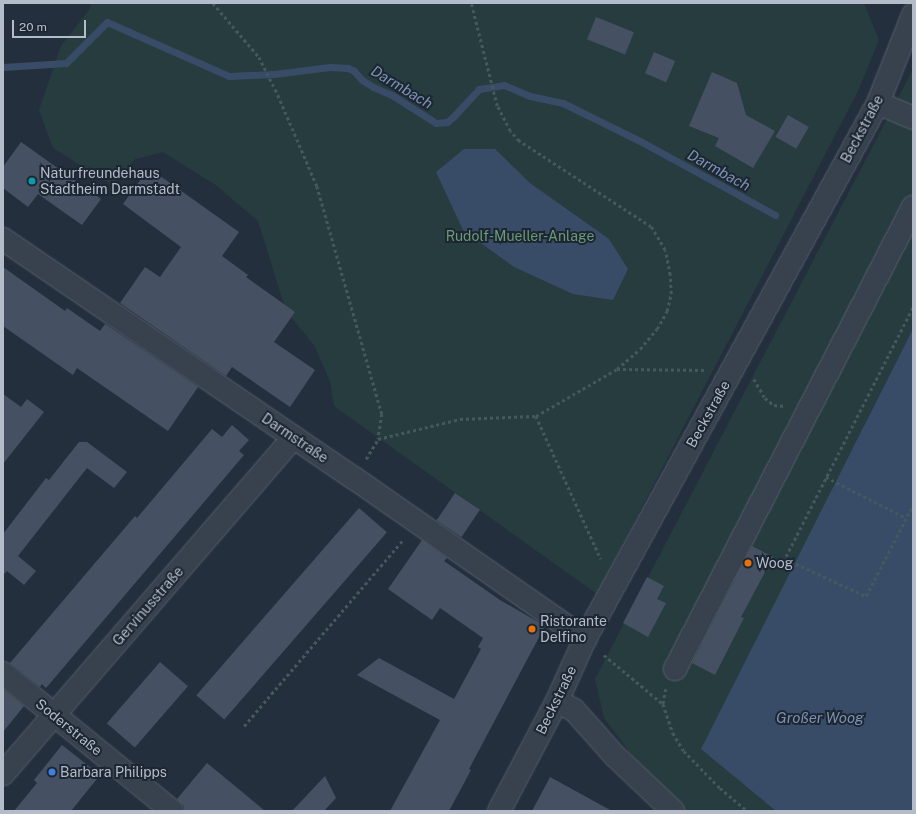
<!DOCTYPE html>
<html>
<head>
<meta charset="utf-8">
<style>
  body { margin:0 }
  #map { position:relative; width:916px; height:814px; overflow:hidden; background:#242f3e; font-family:"Public Sans",sans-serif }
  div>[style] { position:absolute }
  .green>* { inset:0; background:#263c3f }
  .water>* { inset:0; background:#394c67 }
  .stream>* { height:7px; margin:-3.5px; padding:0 3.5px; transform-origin:3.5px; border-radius:3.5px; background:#394c67 }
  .building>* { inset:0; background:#455162; transform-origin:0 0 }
  .path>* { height:2.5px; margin-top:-1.25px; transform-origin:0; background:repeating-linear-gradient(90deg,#44595c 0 3px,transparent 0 6px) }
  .roads { filter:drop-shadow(0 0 1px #565f6c) drop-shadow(0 0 1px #565f6c) }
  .minor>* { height:22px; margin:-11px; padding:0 11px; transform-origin:11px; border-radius:11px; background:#38414e }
  .dots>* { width:11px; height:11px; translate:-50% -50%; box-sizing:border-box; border:2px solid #1d2633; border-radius:50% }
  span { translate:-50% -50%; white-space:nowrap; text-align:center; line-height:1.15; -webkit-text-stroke:4px #1d2633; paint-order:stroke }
  .street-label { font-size:14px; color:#b4bcc9 }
  .poi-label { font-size:14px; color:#b4bcc9 }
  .left { translate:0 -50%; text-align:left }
  .park-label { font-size:14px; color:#6b9a76 }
  .water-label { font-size:15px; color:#7c92b1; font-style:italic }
  .frame { position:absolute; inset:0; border:4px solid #b4bcc9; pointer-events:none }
  .scale { position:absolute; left:12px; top:20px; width:74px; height:18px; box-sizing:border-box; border:2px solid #b4bcc9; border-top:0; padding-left:5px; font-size:12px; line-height:14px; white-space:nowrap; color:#b4bcc9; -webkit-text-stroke:3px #1d2633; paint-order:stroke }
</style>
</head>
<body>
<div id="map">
  <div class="green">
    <i style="clip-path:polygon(91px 3px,864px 3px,879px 40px,858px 91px,597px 594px,334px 406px,330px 381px,314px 345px,286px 311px,258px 221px,217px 186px,163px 152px,135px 159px,112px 185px,53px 148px,39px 110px,61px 46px,89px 10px)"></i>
    <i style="clip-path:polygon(913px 69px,913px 811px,683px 811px,645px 773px,604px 718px,595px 679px)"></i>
  </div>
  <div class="water">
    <i style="clip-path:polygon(464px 149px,495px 149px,530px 183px,609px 239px,628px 269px,613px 300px,573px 294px,514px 267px,463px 230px,436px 172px)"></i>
    <i style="clip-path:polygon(913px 329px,913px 811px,776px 811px,701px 749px)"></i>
  </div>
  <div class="stream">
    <i style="left:3px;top:67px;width:63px;rotate:-3.6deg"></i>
    <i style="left:66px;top:63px;width:58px;rotate:-45deg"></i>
    <i style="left:107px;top:22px;width:133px;rotate:23.9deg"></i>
    <i style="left:229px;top:76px;width:45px;rotate:-2.5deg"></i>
    <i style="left:274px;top:74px;width:56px;rotate:-7.1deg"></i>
    <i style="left:330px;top:67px;width:18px;rotate:3deg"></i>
    <i style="left:348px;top:68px;width:7px;rotate:27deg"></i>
    <i style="left:354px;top:71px;width:12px;rotate:48deg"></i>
    <i style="left:362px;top:80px;width:13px;rotate:32deg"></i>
    <i style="left:373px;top:87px;width:21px;rotate:23deg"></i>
    <i style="left:392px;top:95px;width:52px;rotate:32.5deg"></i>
    <i style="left:436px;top:123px;width:11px;rotate:-5deg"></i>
    <i style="left:447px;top:122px;width:8px;rotate:-40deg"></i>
    <i style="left:453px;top:117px;width:38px;rotate:-47deg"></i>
    <i style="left:479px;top:89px;width:25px;rotate:-9deg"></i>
    <i style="left:504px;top:85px;width:28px;rotate:23deg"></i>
    <i style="left:530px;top:96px;width:34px;rotate:12deg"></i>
    <i style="left:563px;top:103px;width:86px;rotate:26.3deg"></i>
    <i style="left:640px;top:141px;width:154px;rotate:28.7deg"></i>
  </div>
  <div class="building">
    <i style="left:596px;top:17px;width:41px;height:24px;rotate:22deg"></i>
    <i style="left:654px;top:52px;width:23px;height:23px;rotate:23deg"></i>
    <i style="clip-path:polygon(712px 72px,737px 83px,746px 115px,775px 131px,753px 168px,715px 146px,719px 138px,689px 126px)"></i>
    <i style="left:788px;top:115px;width:24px;height:25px;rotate:30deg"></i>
    <i style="clip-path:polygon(21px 142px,101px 199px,82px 225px,38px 194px,28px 207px,3px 188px,3px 167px)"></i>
    <i style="clip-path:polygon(149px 168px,239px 232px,222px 256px,248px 275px,246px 277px,295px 312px,274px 342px,315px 370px,290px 407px,232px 367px,226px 376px,120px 303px,145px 267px,160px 277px,181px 247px,123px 204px)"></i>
    <i style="clip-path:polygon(3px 267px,65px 311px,67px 308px,100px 331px,105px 324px,198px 387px,168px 431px,77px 368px,73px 375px,3px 326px)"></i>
    <i style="clip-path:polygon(3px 394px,21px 407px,27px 399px,44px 412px,3px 464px)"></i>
    <i style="clip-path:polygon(232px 425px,249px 440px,239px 451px,244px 455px,46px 688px,42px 684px,40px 687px,10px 663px,135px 516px,137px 518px,212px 429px,222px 437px)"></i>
    <i style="clip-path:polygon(79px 442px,87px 442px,127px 472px,114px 488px,87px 468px,18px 556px,36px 571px,24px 585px,7px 571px,3px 575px,3px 534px,46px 478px,49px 480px)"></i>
    <i style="left:455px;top:493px;width:30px;height:33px;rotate:34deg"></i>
    <i style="left:359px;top:508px;width:37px;height:248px;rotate:41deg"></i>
    <i style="clip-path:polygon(422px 540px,447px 558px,444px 561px,500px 600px,545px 626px,469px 769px,471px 770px,449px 811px,390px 811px,440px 720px,357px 675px,379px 658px,454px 699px,481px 649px,478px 647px,483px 638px,440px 608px,432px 620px,388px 589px)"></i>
    <i style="clip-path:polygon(752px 546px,773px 557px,741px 617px,744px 618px,715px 675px,692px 663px)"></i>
    <i style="clip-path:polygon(647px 577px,664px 586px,657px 599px,666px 603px,648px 637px,623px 623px)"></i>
    <i style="left:160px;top:662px;width:37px;height:81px;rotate:41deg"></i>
    <i style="clip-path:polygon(3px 689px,24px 706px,3px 732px)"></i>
    <i style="clip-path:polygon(62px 745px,100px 775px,71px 811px,14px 811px,37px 783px,34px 780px)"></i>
    <i style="clip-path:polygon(207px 763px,241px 791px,265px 811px,184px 811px,184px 806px,177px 799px)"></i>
    <i style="clip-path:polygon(325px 776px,336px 798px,324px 811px,292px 811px)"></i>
    <i style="clip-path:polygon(550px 777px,612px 811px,532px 811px)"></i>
  </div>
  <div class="path">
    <i style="left:213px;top:3px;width:71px;rotate:49.6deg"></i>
    <i style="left:259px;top:57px;width:42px;rotate:63.4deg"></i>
    <i style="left:278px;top:95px;width:99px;rotate:66.8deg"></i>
    <i style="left:317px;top:186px;width:237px;rotate:74.1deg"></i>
    <i style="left:382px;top:414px;width:25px;rotate:99deg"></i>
    <i style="left:913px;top:308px;width:282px;rotate:117deg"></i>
    <i style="left:785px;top:559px;width:89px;rotate:24.6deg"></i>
    <i style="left:866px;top:596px;width:102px;rotate:-62.7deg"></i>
    <i style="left:617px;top:369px;width:89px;rotate:0.6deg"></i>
    <i style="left:754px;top:379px;width:22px;rotate:60deg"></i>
    <i style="left:765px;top:398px;width:11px;rotate:38deg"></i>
    <i style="left:774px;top:405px;width:10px;rotate:6deg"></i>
    <i style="left:536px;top:416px;width:157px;rotate:65.6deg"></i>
    <i style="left:366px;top:459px;width:23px;rotate:-59deg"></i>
    <i style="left:378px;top:439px;width:84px;rotate:-13.7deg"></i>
    <i style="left:460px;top:419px;width:76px;rotate:-2.3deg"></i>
    <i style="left:536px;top:416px;width:94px;rotate:-30.1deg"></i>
    <i style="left:617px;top:369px;width:30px;rotate:-41deg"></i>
    <i style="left:640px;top:349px;width:26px;rotate:-50deg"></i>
    <i style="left:657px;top:329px;width:21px;rotate:-61deg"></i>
    <i style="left:667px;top:311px;width:17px;rotate:-77deg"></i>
    <i style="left:671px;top:294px;width:19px;rotate:-93deg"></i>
    <i style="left:670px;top:275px;width:25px;rotate:-101deg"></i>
    <i style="left:665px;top:250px;width:27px;rotate:-121deg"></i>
    <i style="left:651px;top:227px;width:158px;rotate:-146.9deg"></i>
    <i style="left:519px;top:141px;width:13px;rotate:-132deg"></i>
    <i style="left:510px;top:131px;width:28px;rotate:-117deg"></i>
    <i style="left:497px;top:106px;width:106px;rotate:-104.2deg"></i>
    <i style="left:826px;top:477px;width:90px;rotate:27.1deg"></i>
    <i style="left:604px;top:655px;width:77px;rotate:39.7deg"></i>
    <i style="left:666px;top:689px;width:15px;rotate:101deg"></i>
    <i style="left:663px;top:704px;width:31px;rotate:71deg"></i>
    <i style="left:673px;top:733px;width:21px;rotate:59deg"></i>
    <i style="left:684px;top:751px;width:52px;rotate:45.8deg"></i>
    <i style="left:720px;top:788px;width:35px;rotate:40deg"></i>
    <i style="left:244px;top:726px;width:245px;rotate:-49.5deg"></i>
  </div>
  <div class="roads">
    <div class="minor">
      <i style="left:878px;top:103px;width:38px;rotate:23deg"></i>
      <i style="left:3px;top:239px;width:425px;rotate:34.3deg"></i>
      <i style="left:354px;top:478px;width:282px;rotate:34.9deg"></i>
      <i style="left:675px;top:669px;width:520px;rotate:-62.74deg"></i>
      <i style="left:3px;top:673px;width:218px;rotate:39.2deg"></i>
      <i style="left:557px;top:701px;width:19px;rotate:28deg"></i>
      <i style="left:574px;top:710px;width:62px;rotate:48.3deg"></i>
      <i style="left:615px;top:756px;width:80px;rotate:43.5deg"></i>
      <i style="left:3px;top:774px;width:445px;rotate:-49.2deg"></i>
      <i style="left:499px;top:811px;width:124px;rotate:-62.2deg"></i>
      <i style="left:557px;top:701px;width:68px;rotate:-65.7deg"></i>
      <i style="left:585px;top:639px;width:611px;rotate:-61.34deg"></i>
      <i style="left:878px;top:103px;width:95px;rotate:-68.3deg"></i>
    </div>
  </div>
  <div class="dots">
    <i style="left:32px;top:181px;background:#0f9aa8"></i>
    <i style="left:748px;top:563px;background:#e8710a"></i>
    <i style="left:532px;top:629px;background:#e8710a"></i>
    <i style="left:52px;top:772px;background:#3f7fe0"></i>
  </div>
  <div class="street-label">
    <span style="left:862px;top:129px;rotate:-62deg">Beckstraße</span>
    <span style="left:708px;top:414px;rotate:-61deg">Beckstraße</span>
    <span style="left:295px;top:438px;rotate:34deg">Darmstraße</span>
    <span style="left:148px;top:606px;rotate:-49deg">Gervinusstraße</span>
    <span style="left:556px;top:700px;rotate:-64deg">Beckstraße</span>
    <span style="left:69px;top:727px;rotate:39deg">Soderstraße</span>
  </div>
  <div class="poi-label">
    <span class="left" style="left:40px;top:181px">Naturfreundehaus<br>Stadtheim Darmstadt</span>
    <span class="left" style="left:756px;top:563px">Woog</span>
    <span class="left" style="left:540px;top:629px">Ristorante<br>Delfino</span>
    <span class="left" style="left:60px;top:772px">Barbara Philipps</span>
  </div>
  <div class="park-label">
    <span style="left:520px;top:236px">Rudolf-Mueller-Anlage</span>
  </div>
  <div class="water-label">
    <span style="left:402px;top:87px;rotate:31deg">Darmbach</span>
    <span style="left:719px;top:170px;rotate:29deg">Darmbach</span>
    <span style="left:820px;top:718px">Großer Woog</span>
  </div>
  <div class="frame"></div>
  <div class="scale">20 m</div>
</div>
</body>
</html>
